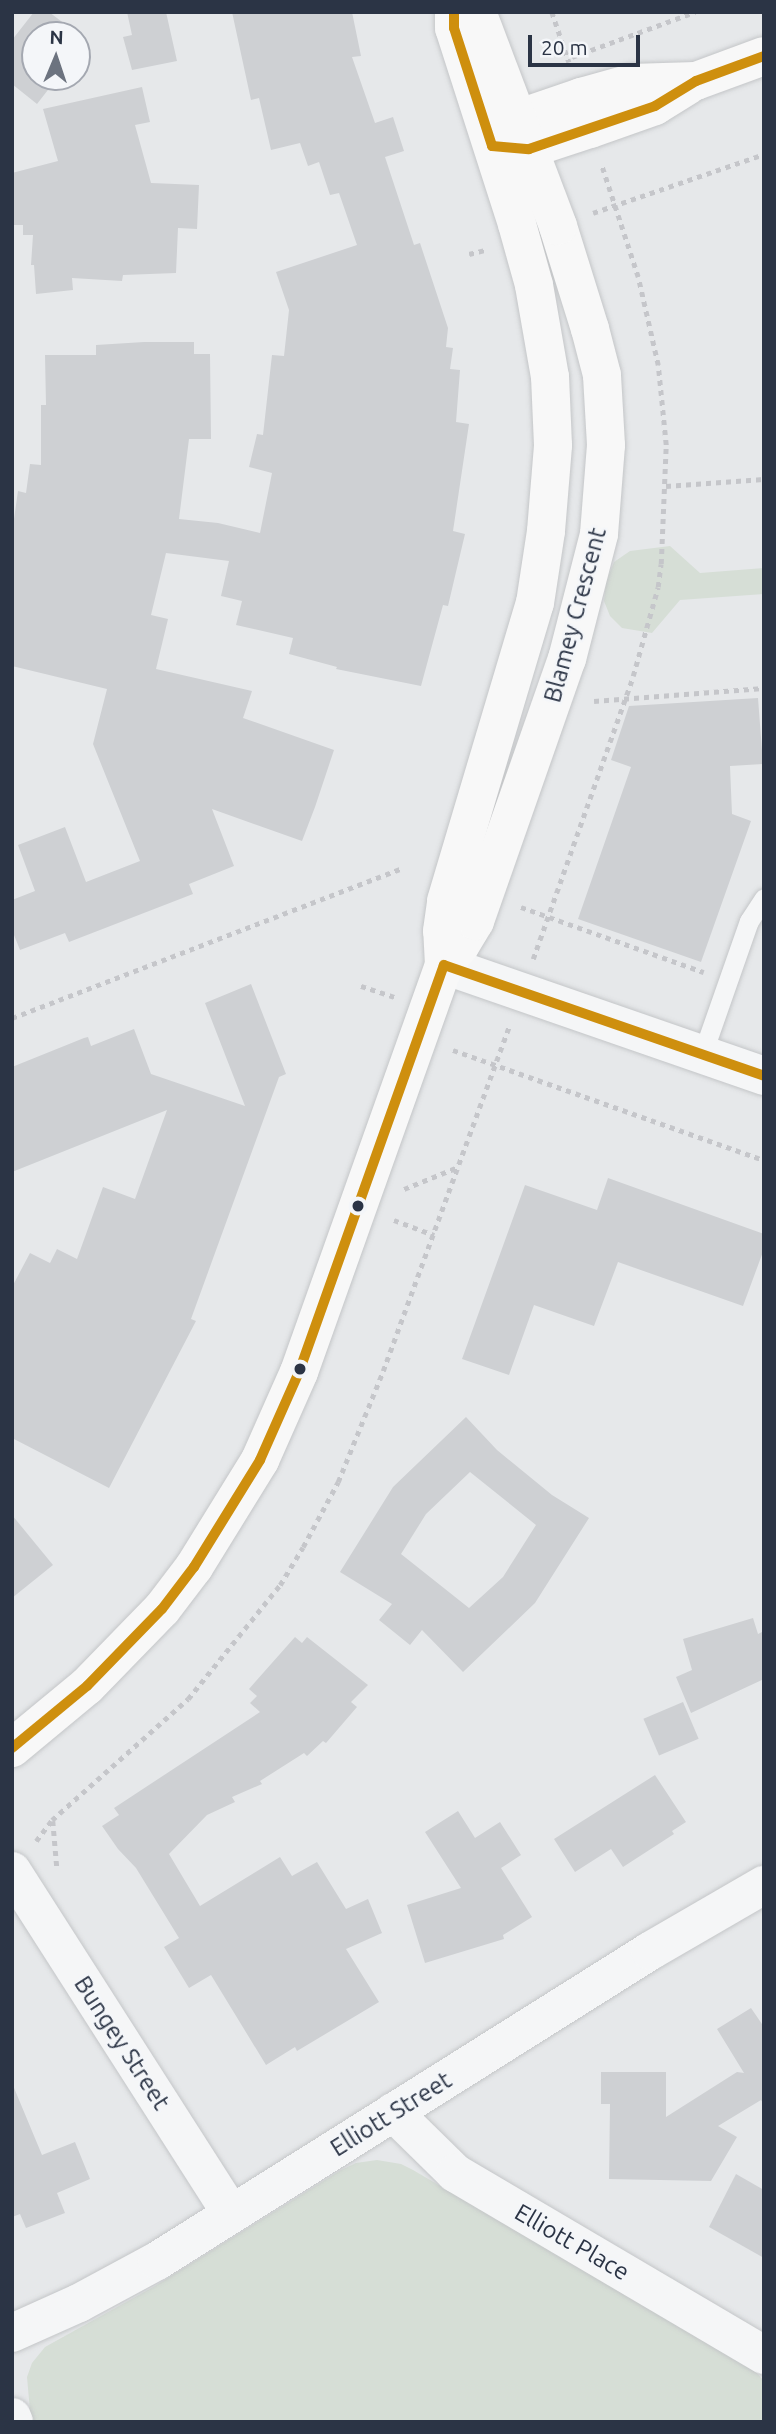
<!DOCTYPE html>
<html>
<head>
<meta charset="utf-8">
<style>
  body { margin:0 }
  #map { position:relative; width:776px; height:2434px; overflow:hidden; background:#e6e8ea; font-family:Ubuntu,sans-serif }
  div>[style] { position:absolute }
  .green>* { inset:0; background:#d6ded6 }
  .building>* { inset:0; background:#ced0d3; transform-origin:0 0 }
  .path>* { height:4.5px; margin-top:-2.25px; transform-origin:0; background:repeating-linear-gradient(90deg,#c5c6ca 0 5px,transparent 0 10px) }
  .roads { filter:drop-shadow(0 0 2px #c4c6c8) drop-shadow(0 0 2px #c4c6c8) }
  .lane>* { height:19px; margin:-9.5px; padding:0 9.5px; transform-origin:9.5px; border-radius:9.5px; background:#f5f6f7 }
  .street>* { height:38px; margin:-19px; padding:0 19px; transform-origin:19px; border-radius:19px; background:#f5f6f7 }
  .secondary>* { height:38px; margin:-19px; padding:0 19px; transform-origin:19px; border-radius:19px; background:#f8f8f8 }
  .bus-1>* { height:10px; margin:-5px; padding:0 5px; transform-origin:5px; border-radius:5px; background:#ce8f0e }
  .dots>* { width:19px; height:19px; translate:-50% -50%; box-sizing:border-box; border:4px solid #f4f6f9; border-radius:50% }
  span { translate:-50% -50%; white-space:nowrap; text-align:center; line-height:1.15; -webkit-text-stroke:5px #f4f6f9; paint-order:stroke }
  .street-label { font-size:24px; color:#2b3445 }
  .frame { position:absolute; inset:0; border:14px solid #2b3445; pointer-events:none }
  .north { position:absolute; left:21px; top:21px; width:70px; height:70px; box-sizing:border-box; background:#f4f6f9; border:2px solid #a4a8b1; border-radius:50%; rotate:2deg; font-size:19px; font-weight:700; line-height:28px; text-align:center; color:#2b3445 }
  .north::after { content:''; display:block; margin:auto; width:24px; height:32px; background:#6c737f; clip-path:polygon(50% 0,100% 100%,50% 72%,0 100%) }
  .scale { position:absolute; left:528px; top:35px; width:112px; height:32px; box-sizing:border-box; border:4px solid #2b3445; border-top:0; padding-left:9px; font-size:21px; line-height:24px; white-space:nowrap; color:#2b3445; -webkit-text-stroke:5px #f4f6f9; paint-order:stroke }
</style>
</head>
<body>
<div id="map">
  <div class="green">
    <i style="clip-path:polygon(670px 546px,700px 573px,764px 568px,764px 594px,680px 600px,652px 633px,622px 628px,610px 616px,604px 601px,606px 582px,614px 562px,630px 551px)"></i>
    <i style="clip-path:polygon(377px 2160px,401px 2164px,413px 2170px,755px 2371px,764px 2381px,764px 2422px,31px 2422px,27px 2377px,32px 2363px,45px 2347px,155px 2286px,341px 2170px,356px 2163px)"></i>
  </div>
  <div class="building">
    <i style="clip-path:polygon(34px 12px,49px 12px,86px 40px,77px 52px,77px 35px,35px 35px,35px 77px,58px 77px,37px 104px,12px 84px,12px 40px)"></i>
    <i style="clip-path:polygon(127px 12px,166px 12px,177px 61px,132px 70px,123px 37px,132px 35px)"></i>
    <i style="clip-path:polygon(232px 12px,352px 12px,361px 56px,352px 57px,375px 123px,393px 117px,404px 151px,385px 157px,414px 245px,420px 243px,448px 328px,446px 347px,453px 348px,450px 369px,460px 370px,456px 422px,469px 424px,453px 531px,465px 534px,456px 572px,448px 606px,443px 605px,421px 686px,336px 669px,337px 667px,289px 654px,293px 638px,236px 625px,242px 601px,221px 596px,229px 561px,166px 553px,151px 615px,168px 619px,156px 669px,252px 691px,243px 718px,334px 750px,315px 807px,302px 841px,212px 809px,234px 866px,189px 884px,193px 894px,69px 942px,65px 933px,20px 950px,12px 930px,12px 900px,35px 891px,18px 845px,65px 827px,86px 882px,140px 861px,93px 744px,107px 689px,12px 666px,12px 533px,18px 491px,26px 493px,30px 464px,41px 465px,41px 405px,46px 405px,45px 355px,96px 355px,96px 345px,144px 342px,194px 342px,194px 354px,210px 354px,211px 439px,189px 439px,179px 519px,218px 523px,260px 533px,272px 473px,249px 467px,257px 434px,263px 435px,272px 355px,284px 356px,289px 310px,276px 272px,357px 245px,339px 193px,330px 195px,319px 162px,308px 166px,300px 143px,271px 150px,259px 98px,251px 100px)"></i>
    <i style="clip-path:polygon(142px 87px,150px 122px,135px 125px,151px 183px,199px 185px,197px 229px,178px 228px,176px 273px,123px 275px,122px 281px,72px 278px,73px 290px,36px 294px,34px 265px,31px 265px,33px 235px,23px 235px,23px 225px,12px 225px,12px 173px,58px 161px,43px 109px)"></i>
    <i style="clip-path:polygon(758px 698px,763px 764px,730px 766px,732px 814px,751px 821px,701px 962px,578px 919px,631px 767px,611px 760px,629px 706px)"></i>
    <i style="clip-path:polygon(251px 984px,286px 1074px,279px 1077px,191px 1319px,196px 1321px,109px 1488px,12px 1438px,12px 1287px,30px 1253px,50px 1263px,57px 1249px,77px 1259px,103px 1187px,135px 1199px,167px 1110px,12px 1172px,12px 1067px,84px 1038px,88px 1037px,91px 1046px,134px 1029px,151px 1074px,245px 1106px,205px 1003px)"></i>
    <i style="clip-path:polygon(608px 1178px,764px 1234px,764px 1249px,743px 1306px,618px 1262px,594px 1326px,534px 1305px,509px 1375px,462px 1359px,525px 1185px,597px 1210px)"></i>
    <i style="clip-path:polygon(evenodd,466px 1417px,497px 1450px,552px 1495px,589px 1518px,535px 1603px,463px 1672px,422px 1630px,410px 1645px,379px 1620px,392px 1604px,340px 1572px,393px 1487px,466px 1417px,470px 1472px,536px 1525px,503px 1577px,469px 1608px,401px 1554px,426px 1514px,470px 1472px)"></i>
    <i style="clip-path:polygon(12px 1515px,53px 1565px,12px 1598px)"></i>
    <i style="clip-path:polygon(753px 1618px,758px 1634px,764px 1631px,764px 1679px,691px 1713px,676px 1677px,692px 1670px,683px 1639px)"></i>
    <i style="clip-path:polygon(295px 1637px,302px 1643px,307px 1637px,368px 1685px,351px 1702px,357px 1707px,326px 1743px,323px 1741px,307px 1756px,304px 1753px,260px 1781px,262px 1784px,232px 1797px,235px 1802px,207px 1815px,169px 1854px,200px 1906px,280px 1857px,292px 1876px,317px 1862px,346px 1909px,368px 1899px,382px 1933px,346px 1949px,379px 2002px,297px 2051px,295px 2047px,266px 2065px,211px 1975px,189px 1988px,164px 1947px,179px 1938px,136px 1868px,118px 1849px,102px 1826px,119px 1815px,114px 1808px,260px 1712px,250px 1703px,257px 1696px,249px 1689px)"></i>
    <i style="left:683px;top:1702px;width:40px;height:43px;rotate:67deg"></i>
    <i style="clip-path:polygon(655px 1775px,686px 1822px,672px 1831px,674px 1834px,623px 1867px,611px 1849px,575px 1872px,554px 1839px)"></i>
    <i style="clip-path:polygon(458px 1811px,475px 1838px,500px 1822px,521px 1855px,501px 1868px,532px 1917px,503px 1935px,504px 1939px,425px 1963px,407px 1905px,461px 1888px,425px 1832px)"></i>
    <i style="clip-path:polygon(751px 2008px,764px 2027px,764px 2104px,761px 2100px,718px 2126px,737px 2137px,711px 2181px,609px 2179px,610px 2104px,601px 2104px,601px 2072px,666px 2072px,666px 2117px,737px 2072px,744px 2073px,717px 2029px)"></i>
    <i style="clip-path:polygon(12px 2083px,42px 2155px,75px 2142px,90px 2179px,57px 2193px,65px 2213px,26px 2228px,20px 2214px,12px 2217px)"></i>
    <i style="clip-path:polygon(736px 2174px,764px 2190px,764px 2258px,709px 2227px)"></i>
  </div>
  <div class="path">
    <i style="left:552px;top:12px;width:53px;rotate:71.2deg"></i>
    <i style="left:572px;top:57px;width:131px;rotate:-20.1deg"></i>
    <i style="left:593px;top:213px;width:181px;rotate:-19deg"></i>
    <i style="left:469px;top:254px;width:16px;rotate:-14deg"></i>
    <i style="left:666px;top:486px;width:98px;rotate:-4.1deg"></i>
    <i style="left:594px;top:701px;width:170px;rotate:-4.4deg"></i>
    <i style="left:521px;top:907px;width:194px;rotate:19.6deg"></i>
    <i style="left:533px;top:959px;width:300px;rotate:-70.5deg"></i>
    <i style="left:633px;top:676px;width:92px;rotate:-74.3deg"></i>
    <i style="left:658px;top:587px;width:23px;rotate:-83deg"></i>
    <i style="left:661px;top:564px;width:119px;rotate:-87.6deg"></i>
    <i style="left:666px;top:445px;width:80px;rotate:-95.7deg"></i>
    <i style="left:658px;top:365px;width:90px;rotate:-102.8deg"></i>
    <i style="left:638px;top:277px;width:119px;rotate:-108.1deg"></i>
    <i style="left:361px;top:986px;width:35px;rotate:18deg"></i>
    <i style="left:12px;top:1018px;width:418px;rotate:-21deg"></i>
    <i style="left:453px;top:1050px;width:330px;rotate:19.5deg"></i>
    <i style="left:404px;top:1189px;width:58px;rotate:-22.2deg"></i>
    <i style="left:394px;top:1220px;width:43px;rotate:20.6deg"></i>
    <i style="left:53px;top:1821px;width:47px;rotate:85.1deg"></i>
    <i style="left:36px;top:1841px;width:26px;rotate:-53deg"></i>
    <i style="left:52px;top:1820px;width:182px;rotate:-41.7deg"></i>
    <i style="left:188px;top:1699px;width:146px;rotate:-51.1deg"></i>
    <i style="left:280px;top:1585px;width:44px;rotate:-58.8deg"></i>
    <i style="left:303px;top:1547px;width:74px;rotate:-61.7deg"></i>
    <i style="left:338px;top:1482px;width:120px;rotate:-67.9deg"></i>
    <i style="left:383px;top:1371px;width:367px;rotate:-69.9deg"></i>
  </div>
  <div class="roads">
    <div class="lane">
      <i style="left:702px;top:1055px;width:142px;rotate:-70.7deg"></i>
      <i style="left:749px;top:921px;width:27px;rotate:-57deg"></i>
    </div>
    <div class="street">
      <i style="left:444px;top:965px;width:339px;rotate:19.1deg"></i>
      <i style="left:12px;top:1871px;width:407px;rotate:57.4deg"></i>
      <i style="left:393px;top:2112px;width:87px;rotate:44.5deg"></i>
      <i style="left:455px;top:2173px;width:359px;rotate:30.5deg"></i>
      <i style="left:12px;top:2333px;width:73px;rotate:-24.1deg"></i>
      <i style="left:79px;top:2303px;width:89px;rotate:-28.3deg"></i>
      <i style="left:157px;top:2261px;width:582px;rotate:-32.16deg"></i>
      <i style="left:650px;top:1951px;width:132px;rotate:-30.1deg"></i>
      <i style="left:12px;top:2417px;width:5px;rotate:68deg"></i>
    </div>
    <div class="secondary">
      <i style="left:500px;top:137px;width:25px;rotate:-47deg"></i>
      <i style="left:517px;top:119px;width:68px;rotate:-19deg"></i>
      <i style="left:581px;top:97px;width:52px;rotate:-15.6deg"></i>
      <i style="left:631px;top:83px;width:65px;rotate:-1.8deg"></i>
      <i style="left:696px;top:81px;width:72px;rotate:-20.2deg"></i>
      <i style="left:503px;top:147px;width:26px;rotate:4deg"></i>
      <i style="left:529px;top:149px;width:64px;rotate:-18.2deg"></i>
      <i style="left:590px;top:129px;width:69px;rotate:-19.5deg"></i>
      <i style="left:655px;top:106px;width:39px;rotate:-32deg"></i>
      <i style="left:444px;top:965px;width:25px;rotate:-50deg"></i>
      <i style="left:460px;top:946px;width:29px;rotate:-59deg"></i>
      <i style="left:475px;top:921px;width:278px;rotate:-70.7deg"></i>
      <i style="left:567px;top:659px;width:129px;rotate:-75.6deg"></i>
      <i style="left:599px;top:534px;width:89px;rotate:-85.5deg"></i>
      <i style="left:606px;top:445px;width:70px;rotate:-93.3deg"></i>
      <i style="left:602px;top:375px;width:48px;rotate:-104.6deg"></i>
      <i style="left:590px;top:329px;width:108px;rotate:-107.3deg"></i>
      <i style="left:558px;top:226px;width:229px;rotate:-110.7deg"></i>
      <i style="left:12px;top:1748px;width:97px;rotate:-39.6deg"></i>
      <i style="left:87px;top:1686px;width:107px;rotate:-45.8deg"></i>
      <i style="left:162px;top:1609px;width:53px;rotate:-52.7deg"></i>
      <i style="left:194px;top:1567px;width:126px;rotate:-58.3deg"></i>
      <i style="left:260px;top:1460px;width:96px;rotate:-66.1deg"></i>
      <i style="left:299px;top:1372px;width:432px;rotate:-70.4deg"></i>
      <i style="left:444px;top:965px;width:34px;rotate:-93deg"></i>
      <i style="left:442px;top:931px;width:30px;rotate:-82deg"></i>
      <i style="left:446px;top:901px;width:311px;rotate:-73.4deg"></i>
      <i style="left:535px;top:603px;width:73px;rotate:-81.3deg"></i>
      <i style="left:546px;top:531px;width:86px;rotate:-85.3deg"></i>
      <i style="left:553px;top:445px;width:68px;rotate:-92.5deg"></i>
      <i style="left:550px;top:377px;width:93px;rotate:-99.9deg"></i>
      <i style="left:534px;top:285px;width:63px;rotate:-105.6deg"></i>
      <i style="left:517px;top:224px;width:206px;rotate:-107.8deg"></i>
      <i style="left:454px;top:28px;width:16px;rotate:-90deg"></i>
    </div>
  </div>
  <div class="bus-1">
    <i style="left:454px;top:12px;width:16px;rotate:90deg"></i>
    <i style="left:454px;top:28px;width:124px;rotate:72.1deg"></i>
    <i style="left:492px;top:146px;width:37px;rotate:5deg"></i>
    <i style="left:529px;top:149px;width:133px;rotate:-18.8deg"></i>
    <i style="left:655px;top:106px;width:48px;rotate:-31.4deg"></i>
    <i style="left:696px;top:81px;width:72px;rotate:-20.2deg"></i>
    <i style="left:12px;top:1748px;width:97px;rotate:-39.6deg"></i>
    <i style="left:87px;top:1686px;width:107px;rotate:-45.8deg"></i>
    <i style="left:162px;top:1609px;width:53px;rotate:-52.7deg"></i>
    <i style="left:194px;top:1567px;width:126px;rotate:-58.3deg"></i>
    <i style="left:260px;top:1460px;width:96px;rotate:-66.1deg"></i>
    <i style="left:299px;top:1372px;width:432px;rotate:-70.4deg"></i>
    <i style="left:444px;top:965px;width:339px;rotate:19.1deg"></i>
  </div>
  <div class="dots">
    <i style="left:358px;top:1206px;background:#2b3445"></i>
    <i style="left:300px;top:1369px;background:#2b3445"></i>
  </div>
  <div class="street-label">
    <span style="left:575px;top:615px;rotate:-75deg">Blamey Crescent</span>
    <span style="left:122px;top:2043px;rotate:57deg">Bungey Street</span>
    <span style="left:391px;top:2114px;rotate:-32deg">Elliott Street</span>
    <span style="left:572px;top:2242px;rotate:30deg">Elliott Place</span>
  </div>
  <div class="frame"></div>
  <div class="north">N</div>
  <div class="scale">20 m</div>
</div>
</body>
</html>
